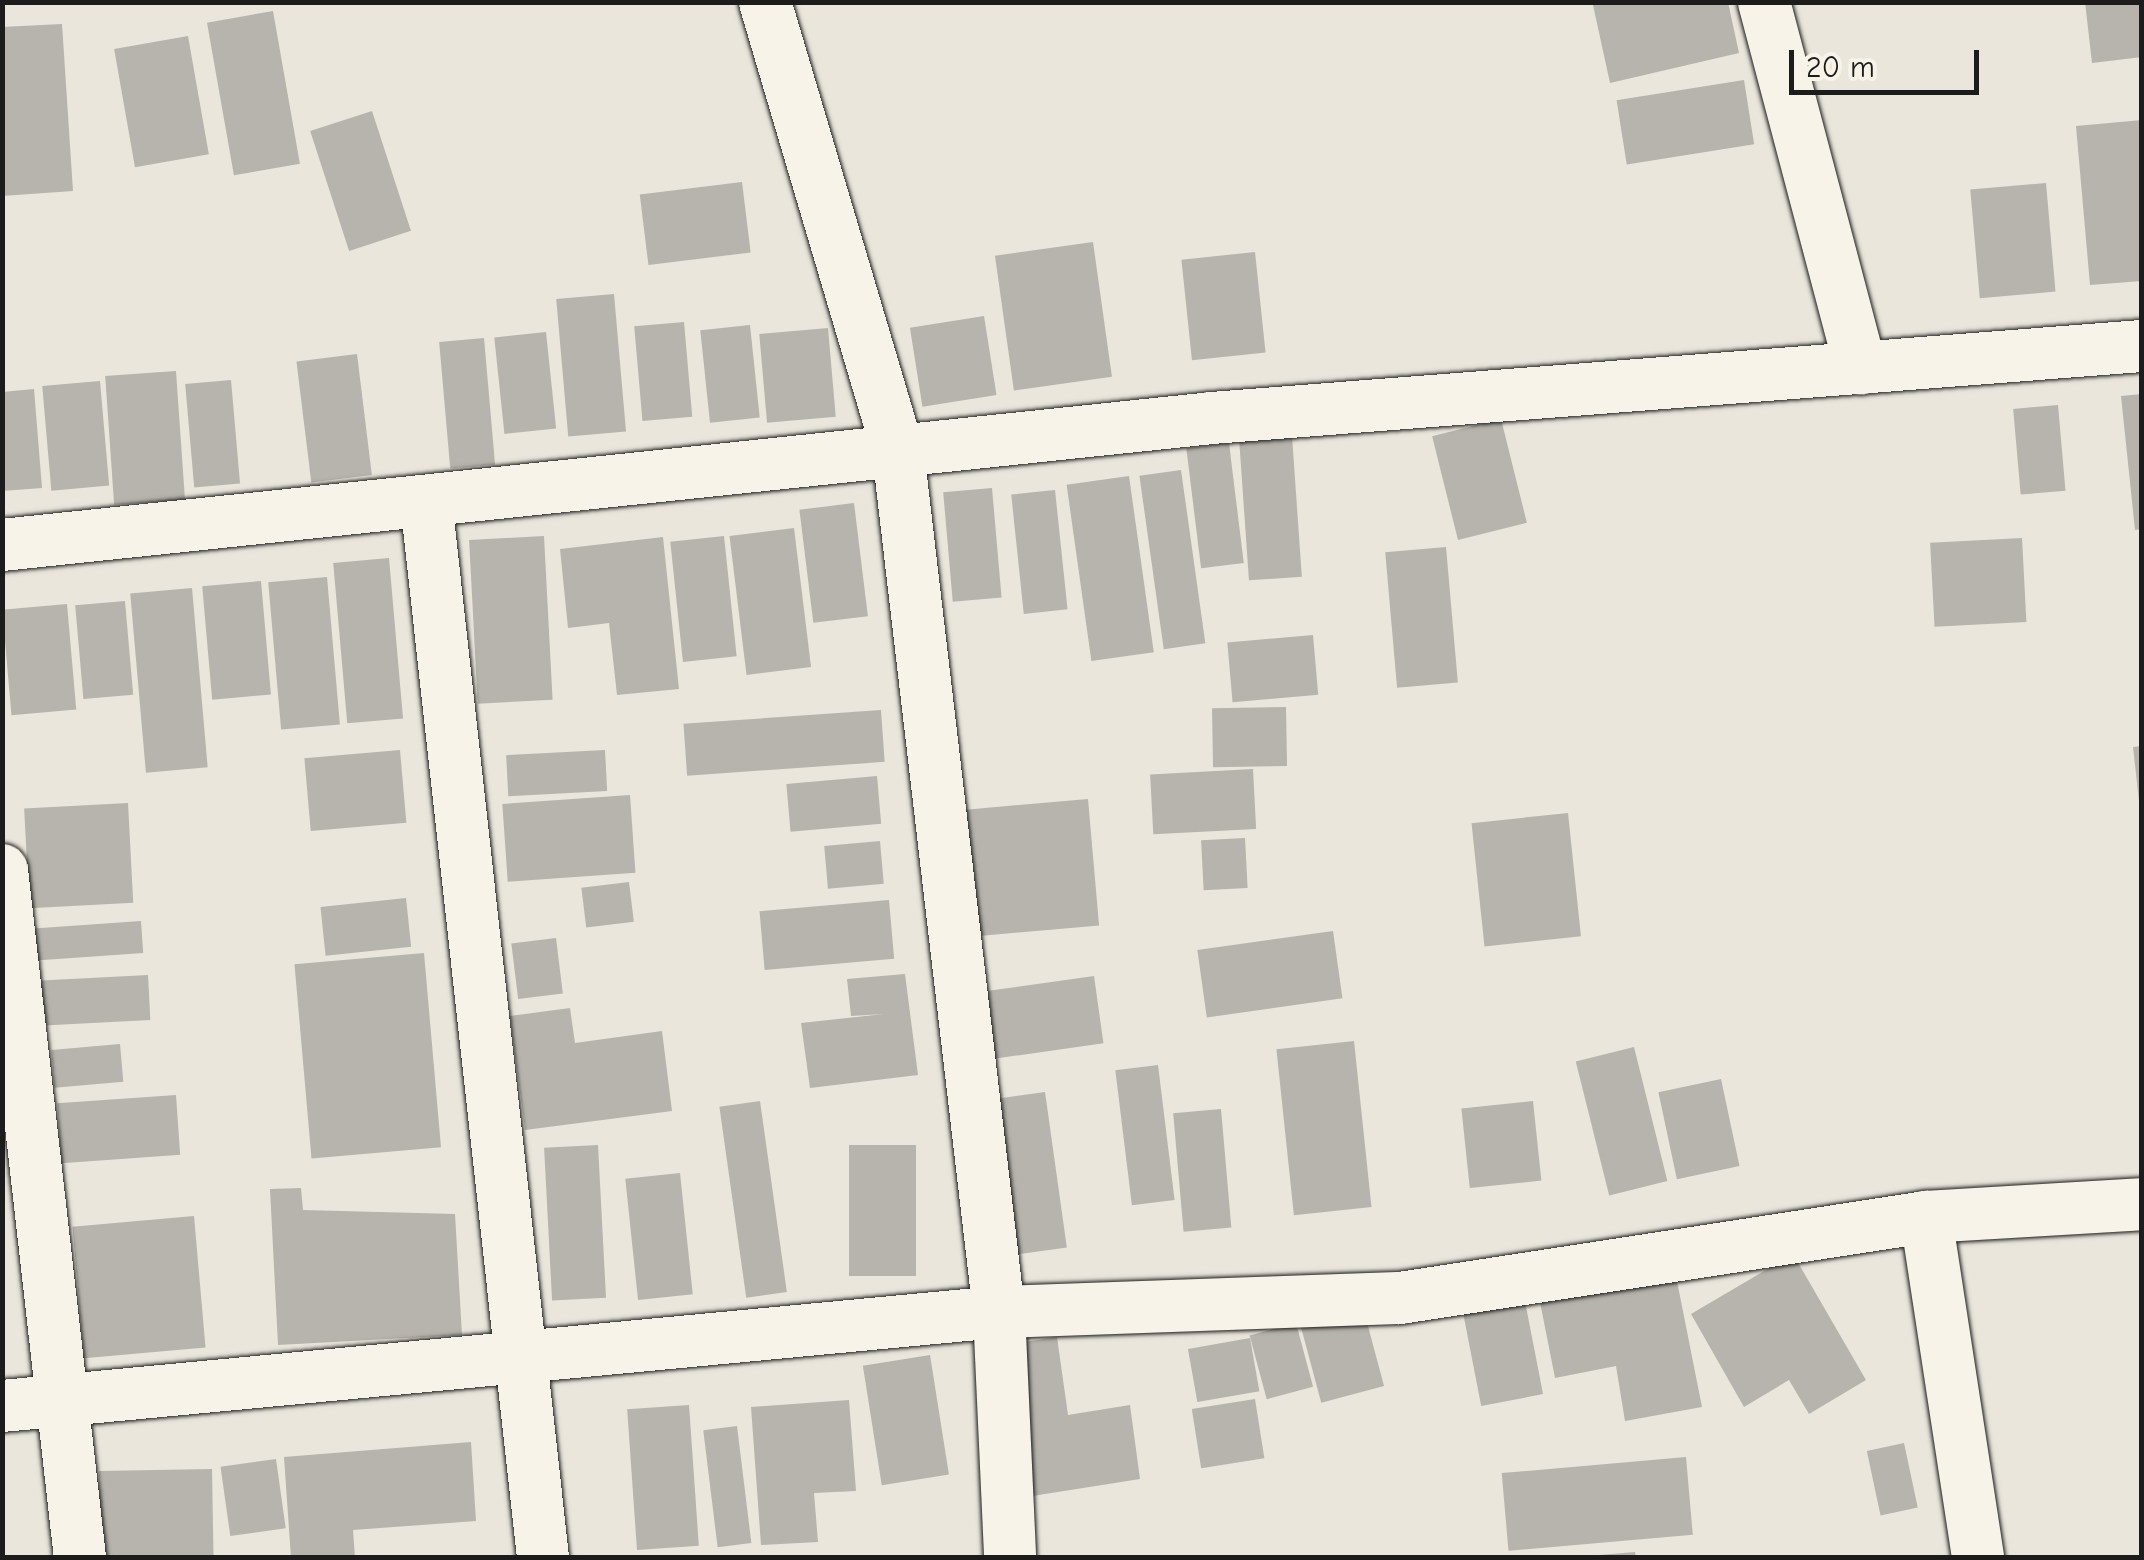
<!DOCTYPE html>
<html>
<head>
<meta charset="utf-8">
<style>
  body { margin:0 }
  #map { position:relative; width:2144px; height:1560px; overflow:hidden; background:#eae6dc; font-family:"Comic Neue",sans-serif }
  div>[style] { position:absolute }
  .building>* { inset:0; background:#b6b4ac; transform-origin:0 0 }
  .roads { filter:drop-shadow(0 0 2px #1c1c1c) drop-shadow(0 0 2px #1c1c1c) }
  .street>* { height:52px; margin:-26px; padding:0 26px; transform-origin:26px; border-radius:26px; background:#f7f3e8 }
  span { translate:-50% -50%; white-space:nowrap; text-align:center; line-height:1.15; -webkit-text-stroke:10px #f7f3e8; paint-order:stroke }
  .frame { position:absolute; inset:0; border:5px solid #1c1c1c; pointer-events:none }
  .scale { position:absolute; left:1789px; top:50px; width:190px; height:45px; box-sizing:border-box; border:5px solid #1c1c1c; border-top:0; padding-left:12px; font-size:30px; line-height:35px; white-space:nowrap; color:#1c1c1c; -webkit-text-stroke:8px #f7f3e8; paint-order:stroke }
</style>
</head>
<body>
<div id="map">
  <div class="building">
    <i style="clip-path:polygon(1604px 2px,1728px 2px,1739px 53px,1610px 83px,1593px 5px)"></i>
    <i style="clip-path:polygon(2085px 2px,2142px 2px,2142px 57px,2092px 63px)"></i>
    <i style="left:273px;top:11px;width:155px;height:67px;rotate:80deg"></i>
    <i style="clip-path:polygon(62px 24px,73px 191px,2px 196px,2px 27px)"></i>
    <i style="left:188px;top:36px;width:120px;height:75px;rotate:80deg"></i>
    <i style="left:1744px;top:80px;width:65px;height:129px;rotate:81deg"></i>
    <i style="left:372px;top:111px;width:126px;height:65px;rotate:72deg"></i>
    <i style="clip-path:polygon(2142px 120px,2142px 281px,2090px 285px,2076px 126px)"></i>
    <i style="left:742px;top:182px;width:71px;height:103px;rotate:83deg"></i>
    <i style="left:2046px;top:183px;width:109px;height:76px;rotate:85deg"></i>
    <i style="left:1093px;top:242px;width:136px;height:99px;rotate:82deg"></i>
    <i style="left:1255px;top:252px;width:101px;height:74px;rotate:84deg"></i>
    <i style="left:614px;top:294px;width:138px;height:58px;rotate:85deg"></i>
    <i style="left:984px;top:316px;width:80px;height:75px;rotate:81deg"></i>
    <i style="left:684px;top:322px;width:95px;height:50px;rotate:85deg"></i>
    <i style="left:750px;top:325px;width:93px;height:50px;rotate:84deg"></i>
    <i style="left:828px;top:328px;width:89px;height:69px;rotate:85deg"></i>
    <i style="left:546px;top:332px;width:97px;height:52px;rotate:84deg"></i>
    <i style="left:484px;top:338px;width:127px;height:45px;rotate:85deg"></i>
    <i style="left:357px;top:354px;width:122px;height:61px;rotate:83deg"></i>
    <i style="left:176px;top:371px;width:129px;height:71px;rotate:86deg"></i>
    <i style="left:231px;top:380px;width:104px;height:46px;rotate:85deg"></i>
    <i style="left:100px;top:381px;width:105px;height:58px;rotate:85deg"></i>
    <i style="clip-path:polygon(34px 389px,42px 488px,2px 491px,2px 392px)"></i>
    <i style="clip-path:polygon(2142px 394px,2142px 529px,2135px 530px,2121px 396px)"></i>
    <i style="left:2058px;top:405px;width:86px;height:45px;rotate:85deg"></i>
    <i style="left:1501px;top:419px;width:107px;height:71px;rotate:76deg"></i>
    <i style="left:1292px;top:436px;width:141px;height:53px;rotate:86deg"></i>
    <i style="left:1229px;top:443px;width:121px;height:43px;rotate:83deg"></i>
    <i style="left:1181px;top:470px;width:175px;height:42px;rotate:82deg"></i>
    <i style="left:1129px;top:476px;width:178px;height:63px;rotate:82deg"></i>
    <i style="left:992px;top:488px;width:110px;height:49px;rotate:85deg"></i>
    <i style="left:1055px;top:490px;width:120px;height:44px;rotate:84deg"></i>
    <i style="left:854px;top:503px;width:114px;height:55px;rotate:83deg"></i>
    <i style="left:794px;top:528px;width:140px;height:65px;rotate:83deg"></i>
    <i style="left:544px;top:536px;width:164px;height:75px;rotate:87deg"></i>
    <i style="left:724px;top:536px;width:121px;height:54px;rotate:84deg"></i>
    <i style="clip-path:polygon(663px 537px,679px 689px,617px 695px,609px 623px,568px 628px,560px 549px)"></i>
    <i style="left:2022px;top:538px;width:84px;height:92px;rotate:87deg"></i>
    <i style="left:1446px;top:547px;width:136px;height:61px;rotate:85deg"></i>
    <i style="left:389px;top:558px;width:161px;height:56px;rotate:85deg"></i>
    <i style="left:327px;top:577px;width:148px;height:59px;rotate:85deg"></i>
    <i style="left:261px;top:581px;width:114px;height:59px;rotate:85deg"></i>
    <i style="left:192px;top:588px;width:180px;height:62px;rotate:85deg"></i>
    <i style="left:125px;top:601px;width:94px;height:50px;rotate:85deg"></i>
    <i style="left:67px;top:604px;width:106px;height:65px;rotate:85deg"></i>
    <i style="left:1313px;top:635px;width:60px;height:86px;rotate:85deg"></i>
    <i style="left:1286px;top:707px;width:59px;height:74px;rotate:89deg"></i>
    <i style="left:881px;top:710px;width:52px;height:198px;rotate:86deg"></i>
    <i style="clip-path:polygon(2142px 746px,2142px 801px,2139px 801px,2133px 747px)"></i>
    <i style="left:400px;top:750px;width:73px;height:96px;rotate:85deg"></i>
    <i style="left:605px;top:750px;width:41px;height:99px;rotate:87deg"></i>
    <i style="left:1253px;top:769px;width:60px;height:103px;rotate:87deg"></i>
    <i style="left:877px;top:776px;width:48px;height:91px;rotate:85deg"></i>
    <i style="left:630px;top:795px;width:78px;height:128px;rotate:86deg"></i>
    <i style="left:1088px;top:799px;width:127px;height:131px;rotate:85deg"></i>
    <i style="left:128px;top:803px;width:100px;height:104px;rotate:87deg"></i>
    <i style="left:1568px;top:813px;width:124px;height:97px;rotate:84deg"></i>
    <i style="left:1245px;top:838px;width:50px;height:44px;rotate:87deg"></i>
    <i style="left:880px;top:841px;width:43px;height:56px;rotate:85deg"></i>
    <i style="left:629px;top:882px;width:40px;height:48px;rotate:83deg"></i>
    <i style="left:406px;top:898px;width:49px;height:86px;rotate:84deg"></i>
    <i style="left:889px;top:900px;width:59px;height:130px;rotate:85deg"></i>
    <i style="left:141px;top:921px;width:32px;height:111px;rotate:86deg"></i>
    <i style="left:1333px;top:931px;width:68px;height:137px;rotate:82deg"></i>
    <i style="left:556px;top:938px;width:56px;height:45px;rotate:83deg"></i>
    <i style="left:424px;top:953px;width:195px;height:130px;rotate:85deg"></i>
    <i style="clip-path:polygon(905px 974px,918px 1075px,810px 1088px,801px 1023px,884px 1014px,851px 1016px,847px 979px)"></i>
    <i style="left:148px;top:975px;width:45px;height:116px;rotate:87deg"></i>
    <i style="left:1094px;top:976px;width:68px;height:119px;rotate:82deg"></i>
    <i style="clip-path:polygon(570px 1008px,575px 1043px,662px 1031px,672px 1111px,525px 1130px,510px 1016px)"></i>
    <i style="left:1354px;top:1041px;width:167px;height:78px;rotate:84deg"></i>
    <i style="left:120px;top:1044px;width:38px;height:69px;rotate:85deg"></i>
    <i style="left:1634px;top:1047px;width:138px;height:60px;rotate:76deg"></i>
    <i style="left:1158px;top:1065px;width:136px;height:43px;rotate:83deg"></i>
    <i style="left:1721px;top:1079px;width:89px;height:64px;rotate:78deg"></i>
    <i style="left:1045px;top:1092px;width:157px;height:51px;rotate:82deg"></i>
    <i style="left:176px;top:1095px;width:60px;height:119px;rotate:86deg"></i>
    <i style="left:760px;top:1101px;width:193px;height:41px;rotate:82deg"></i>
    <i style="left:1533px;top:1101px;width:80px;height:72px;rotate:84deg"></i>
    <i style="left:1221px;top:1109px;width:119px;height:48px;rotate:85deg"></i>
    <i style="left:598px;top:1145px;width:153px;height:54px;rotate:87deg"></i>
    <i style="left:849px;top:1145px;width:67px;height:131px"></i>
    <i style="left:680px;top:1173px;width:122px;height:55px;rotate:84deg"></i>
    <i style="clip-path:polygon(301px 1188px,303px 1210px,455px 1214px,462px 1335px,278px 1345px,270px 1189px)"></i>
    <i style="left:194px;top:1216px;width:132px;height:122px;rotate:85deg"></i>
    <i style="clip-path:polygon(1793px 1254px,1866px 1380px,1809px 1414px,1789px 1380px,1744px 1407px,1691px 1314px)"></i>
    <i style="clip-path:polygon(1675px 1271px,1702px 1407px,1625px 1421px,1616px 1366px,1555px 1378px,1539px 1297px)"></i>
    <i style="left:1523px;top:1291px;width:105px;height:63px;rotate:79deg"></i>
    <i style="left:1361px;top:1300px;width:89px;height:65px;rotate:75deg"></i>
    <i style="left:1296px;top:1323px;width:66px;height:48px;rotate:75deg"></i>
    <i style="clip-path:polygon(1057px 1337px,1068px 1415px,1130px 1405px,1140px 1479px,1026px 1497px,1004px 1345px)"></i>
    <i style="left:1250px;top:1338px;width:54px;height:63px;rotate:80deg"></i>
    <i style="left:930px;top:1355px;width:121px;height:68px;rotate:81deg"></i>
    <i style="left:1255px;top:1399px;width:60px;height:64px;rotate:81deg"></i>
    <i style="clip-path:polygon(849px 1400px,856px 1491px,814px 1493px,818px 1542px,761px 1545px,751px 1407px)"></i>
    <i style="left:689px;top:1405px;width:141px;height:62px;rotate:86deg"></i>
    <i style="left:737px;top:1426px;width:118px;height:34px;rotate:83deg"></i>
    <i style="clip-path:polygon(471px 1442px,476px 1521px,353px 1530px,355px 1558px,291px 1558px,284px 1457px)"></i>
    <i style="left:1904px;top:1443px;width:66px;height:38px;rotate:78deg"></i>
    <i style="left:1686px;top:1457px;width:78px;height:185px;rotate:85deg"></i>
    <i style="left:276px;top:1459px;width:70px;height:56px;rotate:82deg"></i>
    <i style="left:212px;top:1469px;width:86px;height:113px;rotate:89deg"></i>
    <i style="clip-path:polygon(1635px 1552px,1636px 1558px,1599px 1558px,1599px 1555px)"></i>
  </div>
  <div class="roads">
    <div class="street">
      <i style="left:765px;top:2px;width:469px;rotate:73.5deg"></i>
      <i style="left:898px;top:452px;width:866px;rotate:83.3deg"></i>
      <i style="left:999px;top:1312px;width:246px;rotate:87.4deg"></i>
      <i style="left:1764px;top:2px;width:379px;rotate:75.2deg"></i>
      <i style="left:426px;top:501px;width:1063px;rotate:83.68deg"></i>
      <i style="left:2px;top:545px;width:1217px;rotate:-5.99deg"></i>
      <i style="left:1212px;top:418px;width:933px;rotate:-4.43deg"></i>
      <i style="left:2px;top:870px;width:692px;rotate:83.53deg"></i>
      <i style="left:1926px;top:1217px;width:345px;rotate:81.3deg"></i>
      <i style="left:2px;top:1406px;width:1001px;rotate:-5.39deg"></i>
      <i style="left:999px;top:1312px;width:401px;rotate:-2deg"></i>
      <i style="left:1400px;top:1298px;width:532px;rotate:-8.75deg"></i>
      <i style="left:1926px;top:1217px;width:216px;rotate:-3.4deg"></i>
    </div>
  </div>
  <div class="frame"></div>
  <div class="scale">20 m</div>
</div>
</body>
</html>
